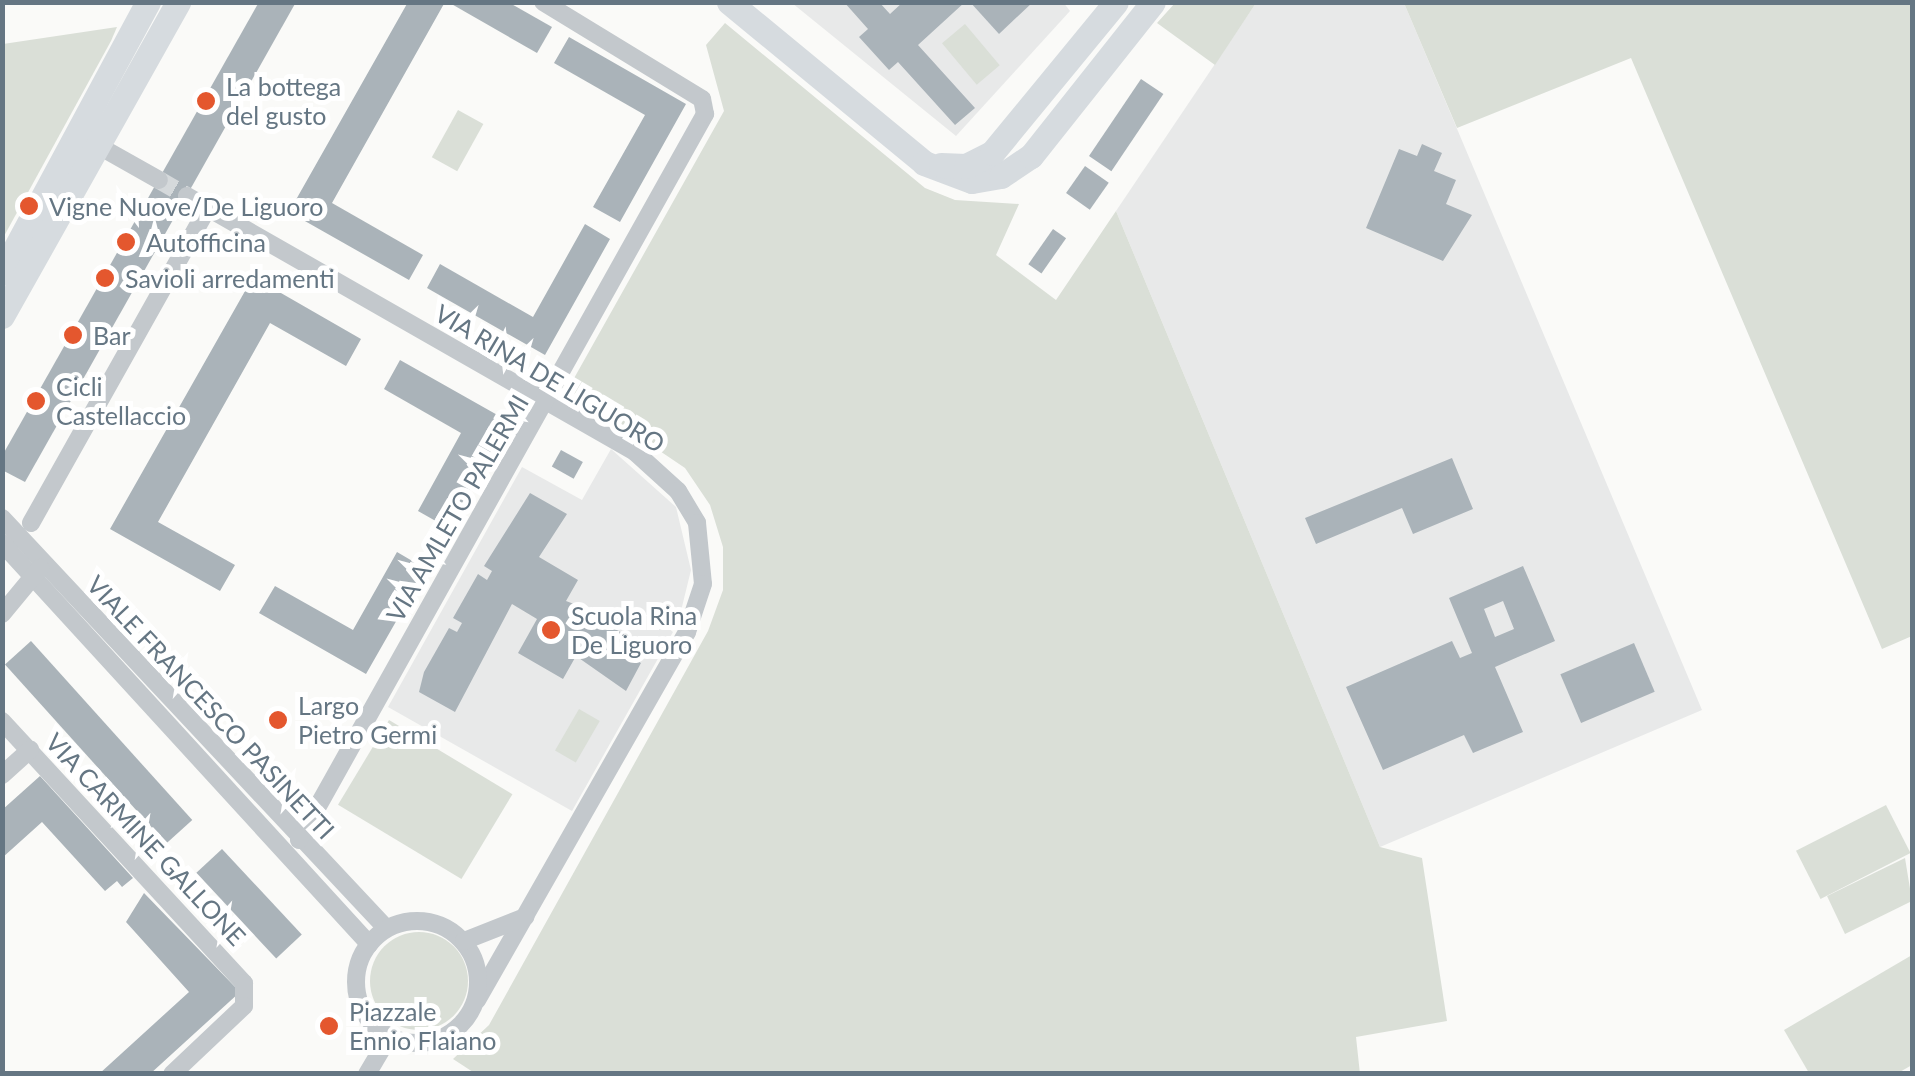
<!DOCTYPE html>
<html>
<head>
<meta charset="utf-8">
<style>
  body { margin:0 }
  #map { position:relative; width:1915px; height:1076px; overflow:hidden; background:#fafaf8; font-family:Lato,sans-serif }
  div>[style] { position:absolute }
  .built>* { inset:0; background:#e8e9e9 }
  .green>* { inset:0; background:#dadfd7; transform-origin:0 0 }
  .round { border-radius:50% }
  .building>* { inset:0; background:#aab3b9; transform-origin:0 0 }
  .minor-tunnel>* { height:18px; margin-top:-9px; transform-origin:0; background:repeating-linear-gradient(90deg,#d5d9db 0 18px,transparent 0 27px) }
  .minor>* { height:18px; margin:-9px; padding:0 9px; transform-origin:9px; border-radius:9px; background:#c3c8cc }
  .minor>.ring { margin:-9px; padding:0; box-sizing:content-box; background:none; border:18px solid #c3c8cc; border-radius:50% }
  .secondary>* { height:25px; margin:-12.5px; padding:0 12.5px; transform-origin:12.5px; border-radius:12.5px; background:#d6dbdf }
  .dots>* { width:28px; height:28px; translate:-50% -50%; box-sizing:border-box; border:5px solid #fff; border-radius:50% }
  span { translate:-50% -50%; white-space:nowrap; text-align:center; line-height:1.15; -webkit-text-stroke:10px #fff; paint-order:stroke }
  .poi-label { font-size:25px; color:#657683 }
  .left { translate:0 -50%; text-align:left }
  .street-label { font-size:25px; color:#657683 }
  .frame { position:absolute; inset:0; border:5px solid #657683; pointer-events:none }
</style>
</head>
<body>
<div id="map">
  <div class="built">
    <i style="clip-path:polygon(1063px 2px,1070px 11px,956px 136px,792px 3px)"></i>
    <i style="clip-path:polygon(1256px 3px,1404px 3px,1702px 710px,1380px 847px,1116px 211px)"></i>
    <i style="clip-path:polygon(611px 449px,676px 507px,691px 570px,680px 615px,667px 627px,673px 632px,572px 811px,388px 707px,522px 467px,582px 500px)"></i>
  </div>
  <div class="green">
    <i style="clip-path:polygon(1175px 3px,1175px 2px,1256px 3px,1215px 65px,1157px 23px)"></i>
    <i style="clip-path:polygon(1404px 3px,1912px 3px,1912px 636px,1882px 649px,1631px 58px,1457px 128px)"></i>
    <i style="clip-path:polygon(725px 23px,925px 188px,955px 200px,1019px 204px,996px 255px,1056px 300px,1116px 211px,1380px 847px,1422px 858px,1447px 1021px,1356px 1037px,1360px 1074px,476px 1074px,453px 1059px,489px 1025px,708px 631px,723px 590px,723px 547px,710px 505px,685px 468px,568px 389px,724px 111px,706px 45px)"></i>
    <i style="left:965px;top:24px;width:54px;height:30px;rotate:50deg"></i>
    <i style="clip-path:polygon(117px 27px,111px 41px,3px 238px,3px 44px)"></i>
    <i style="left:458px;top:110px;width:29px;height:54px;rotate:29deg"></i>
    <i style="left:579px;top:709px;width:24px;height:48px;rotate:30deg"></i>
    <i style="left:389px;top:720px;width:144px;height:99px;rotate:31deg"></i>
    <i style="left:1886px;top:805px;width:54px;height:101px;rotate:63deg"></i>
    <i style="clip-path:polygon(1905px 858px,1912px 901px,1845px 934px,1827px 896px)"></i>
    <i class="round" style="left:370px;top:932px;width:98px;height:98px"></i>
    <i style="clip-path:polygon(1912px 955px,1912px 1065px,1898px 1073px,1809px 1073px,1784px 1030px)"></i>
  </div>
  <div class="building">
    <i style="clip-path:polygon(259px 2px,296px 2px,25px 482px,2px 470px,2px 456px)"></i>
    <i style="clip-path:polygon(408px 2px,445px 2px,332px 203px,423px 255px,409px 280px,289px 212px)"></i>
    <i style="clip-path:polygon(448px 2px,508px 2px,552px 27px,537px 53px)"></i>
    <i style="clip-path:polygon(844px 2px,879px 2px,890px 14px,903px 2px,965px 2px,918px 45px,975px 108px,955px 125px,898px 62px,889px 70px,859px 37px,868px 29px)"></i>
    <i style="clip-path:polygon(970px 2px,1033px 2px,999px 34px)"></i>
    <i style="clip-path:polygon(569px 37px,686px 104px,620px 222px,593px 207px,645px 115px,554px 63px)"></i>
    <i style="left:1141px;top:79px;width:27px;height:93px;rotate:34deg"></i>
    <i style="clip-path:polygon(1422px 144px,1442px 153px,1434px 171px,1456px 180px,1446px 204px,1472px 215px,1443px 261px,1366px 228px,1399px 149px,1417px 156px)"></i>
    <i style="left:1085px;top:166px;width:29px;height:33px;rotate:35deg"></i>
    <i style="clip-path:polygon(585px 224px,610px 239px,545px 355px,427px 288px,440px 264px,533px 317px)"></i>
    <i style="left:1053px;top:229px;width:16px;height:43px;rotate:35deg"></i>
    <i style="clip-path:polygon(253px 277px,361px 339px,346px 366px,270px 323px,158px 522px,235px 565px,220px 591px,110px 529px)"></i>
    <i style="clip-path:polygon(400px 360px,508px 421px,448px 528px,418px 511px,461px 433px,384px 389px)"></i>
    <i style="left:561px;top:450px;width:25px;height:19px;rotate:29deg"></i>
    <i style="clip-path:polygon(1452px 458px,1473px 509px,1413px 534px,1402px 508px,1316px 544px,1305px 518px)"></i>
    <i style="clip-path:polygon(530px 493px,567px 514px,539px 557px,578px 580px,566px 601px,611px 618px,608px 625px,624px 634px,616px 649px,641px 663px,626px 691px,576px 656px,563px 679px,518px 653px,537px 619px,512px 604px,455px 712px,419px 692px,424px 672px,449px 628px,457px 632px,462px 623px,453px 618px,478px 574px,487px 580px,492px 571px,484px 566px)"></i>
    <i style="clip-path:polygon(397px 552px,426px 569px,366px 674px,259px 613px,275px 586px,353px 630px)"></i>
    <i style="clip-path:polygon(evenodd,1523px 566px,1555px 641px,1495px 667px,1523px 732px,1473px 753px,1464px 735px,1383px 770px,1346px 687px,1452px 641px,1460px 658px,1472px 653px,1449px 598px,1523px 566px,1503px 601px,1514px 629px,1495px 637px,1484px 609px,1503px 601px)"></i>
    <i style="left:31px;top:641px;width:241px;height:35px;rotate:48deg"></i>
    <i style="left:1634px;top:643px;width:53px;height:80px;rotate:67deg"></i>
    <i style="clip-path:polygon(40px 776px,133px 878px,122px 887px,117px 881px,105px 891px,42px 822px,2px 858px,2px 810px)"></i>
    <i style="left:222px;top:849px;width:117px;height:35px;rotate:47deg"></i>
    <i style="clip-path:polygon(144px 893px,240px 992px,150px 1074px,99px 1074px,189px 992px,126px 922px)"></i>
  </div>
  <div class="minor-tunnel">
    <i style="left:159px;top:180px;width:32px;rotate:30deg"></i>
  </div>
  <div class="minor">
    <i style="left:97px;top:145px;width:71px;rotate:29.4deg"></i>
    <i style="left:187px;top:196px;width:516px;rotate:29.74deg"></i>
    <i style="left:635px;top:452px;width:58px;rotate:42.2deg"></i>
    <i style="left:678px;top:491px;width:37px;rotate:59deg"></i>
    <i style="left:697px;top:523px;width:61px;rotate:84.4deg"></i>
    <i style="left:703px;top:584px;width:51px;rotate:108.4deg"></i>
    <i style="left:687px;top:632px;width:424px;rotate:119.7deg"></i>
    <i style="left:2px;top:518px;width:562px;rotate:46.88deg"></i>
    <i style="left:31px;top:523px;width:361px;rotate:-60.7deg"></i>
    <i style="left:2px;top:543px;width:544px;rotate:47.53deg"></i>
    <i style="left:2px;top:614px;width:60px;rotate:-50.4deg"></i>
    <i style="left:2px;top:721px;width:357px;rotate:47.3deg"></i>
    <i style="left:244px;top:983px;width:23px;rotate:90deg"></i>
    <i style="left:244px;top:1006px;width:99px;rotate:136.6deg"></i>
    <i style="left:2px;top:775px;width:38px;rotate:-42deg"></i>
    <i style="left:299px;top:840px;width:832px;rotate:-60.78deg"></i>
    <i style="left:705px;top:114px;width:15px;rotate:-101deg"></i>
    <i style="left:702px;top:99px;width:186px;rotate:-148.6deg"></i>
    <i class="ring" style="left:356px;top:921px;width:104px;height:104px"></i>
    <i style="left:464px;top:941px;width:66px;rotate:-21.5deg"></i>
    <i style="left:367px;top:1074px;width:43px;rotate:-59.3deg"></i>
  </div>
  <div class="secondary">
    <i style="left:729px;top:2px;width:253px;rotate:39.5deg"></i>
    <i style="left:924px;top:163px;width:51px;rotate:20.6deg"></i>
    <i style="left:972px;top:181px;width:29px;rotate:-10deg"></i>
    <i style="left:1001px;top:176px;width:36px;rotate:-34deg"></i>
    <i style="left:1031px;top:156px;width:196px;rotate:-51.6deg"></i>
    <i style="left:941px;top:165px;width:25px;rotate:2deg"></i>
    <i style="left:966px;top:166px;width:29px;rotate:-27deg"></i>
    <i style="left:992px;top:153px;width:195px;rotate:-50.6deg"></i>
    <i style="left:2px;top:273px;width:308px;rotate:-61.7deg"></i>
    <i style="left:2px;top:316px;width:360px;rotate:-60.7deg"></i>
  </div>
  <div class="dots">
    <i style="left:206px;top:101px;background:#e4572e"></i>
    <i style="left:29px;top:206px;background:#e4572e"></i>
    <i style="left:126px;top:242px;background:#e4572e"></i>
    <i style="left:105px;top:278px;background:#e4572e"></i>
    <i style="left:73px;top:335px;background:#e4572e"></i>
    <i style="left:36px;top:401px;background:#e4572e"></i>
    <i style="left:551px;top:630px;background:#e4572e"></i>
    <i style="left:278px;top:720px;background:#e4572e"></i>
    <i style="left:329px;top:1026px;background:#e4572e"></i>
  </div>
  <div class="poi-label">
    <span class="left" style="left:226px;top:101px">La bottega<br>del gusto</span>
    <span class="left" style="left:49px;top:206px">Vigne Nuove/De Liguoro</span>
    <span class="left" style="left:146px;top:242px">Autofficina</span>
    <span class="left" style="left:125px;top:278px">Savioli arredamenti</span>
    <span class="left" style="left:93px;top:335px">Bar</span>
    <span class="left" style="left:56px;top:401px">Cicli<br>Castellaccio</span>
    <span class="left" style="left:571px;top:630px">Scuola Rina<br>De Liguoro</span>
    <span class="left" style="left:298px;top:720px">Largo<br>Pietro Germi</span>
    <span class="left" style="left:349px;top:1026px">Piazzale<br>Ennio Flaiano</span>
  </div>
  <div class="street-label">
    <span style="left:550px;top:378px;rotate:31deg">VIA RINA DE LIGUORO</span>
    <span style="left:457px;top:508px;rotate:-60deg">VIA AMLETO PALERMI</span>
    <span style="left:211px;top:707px;rotate:47deg">VIALE FRANCESCO PASINETTI</span>
    <span style="left:146px;top:839px;rotate:47deg">VIA CARMINE GALLONE</span>
  </div>
  <div class="frame"></div>
</div>
</body>
</html>
